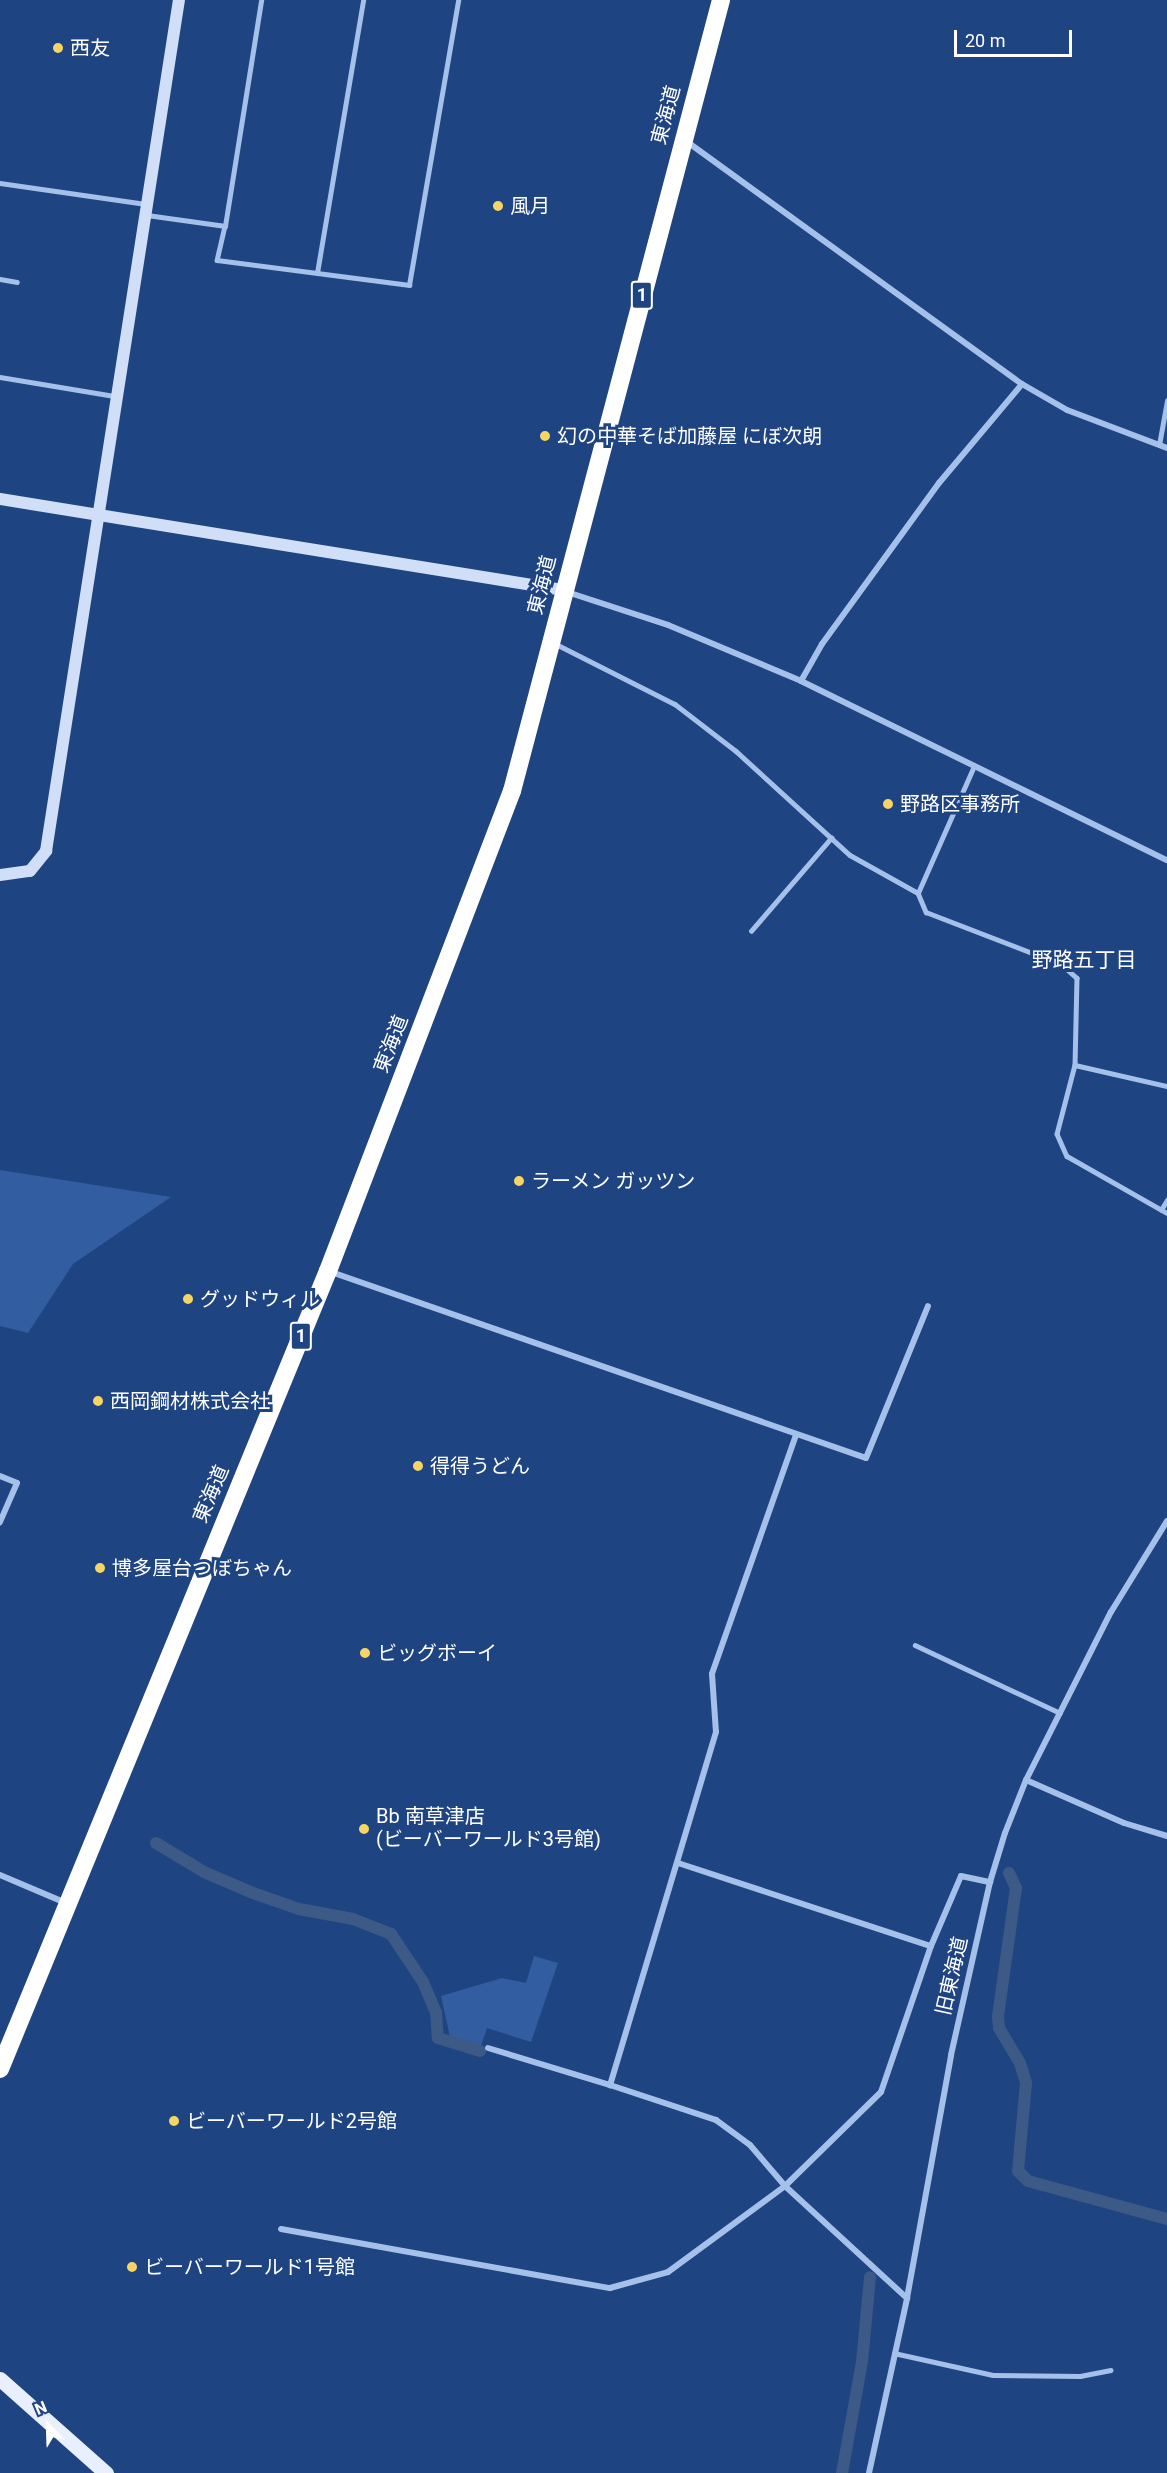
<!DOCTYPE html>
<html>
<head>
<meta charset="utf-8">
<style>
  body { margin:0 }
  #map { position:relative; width:1167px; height:2473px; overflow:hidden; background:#1f4482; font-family:Roboto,"Noto Sans JP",sans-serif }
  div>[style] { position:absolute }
  .green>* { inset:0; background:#325da0 }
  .stream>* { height:12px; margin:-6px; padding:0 6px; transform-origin:6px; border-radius:6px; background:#3d5986 }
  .lane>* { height:4.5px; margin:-2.25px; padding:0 2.25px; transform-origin:2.25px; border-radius:2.25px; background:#a5c0e9 }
  .street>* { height:6px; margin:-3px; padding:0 3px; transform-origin:3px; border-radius:3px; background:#a5c0e9 }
  .secondary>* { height:12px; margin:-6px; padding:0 6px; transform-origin:6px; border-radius:6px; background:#d0def7 }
  .primary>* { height:15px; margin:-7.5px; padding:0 7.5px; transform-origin:7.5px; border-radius:7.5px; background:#e8effe }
  .highway>* { height:18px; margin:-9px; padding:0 9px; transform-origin:9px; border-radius:9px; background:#fff }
  .dots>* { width:16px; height:16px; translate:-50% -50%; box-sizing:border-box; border:3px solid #1f4482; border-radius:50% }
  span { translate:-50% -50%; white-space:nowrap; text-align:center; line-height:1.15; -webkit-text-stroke:6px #1f4482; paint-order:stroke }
  .shield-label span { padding:2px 4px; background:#1f4482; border:2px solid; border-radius:4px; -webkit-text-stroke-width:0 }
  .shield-label { font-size:18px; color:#fff; font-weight:700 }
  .poi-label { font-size:20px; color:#fff }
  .left { translate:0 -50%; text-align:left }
  .street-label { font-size:20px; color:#fff }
  .neighbourhood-label { font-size:21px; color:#fff }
  .north { position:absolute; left:18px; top:2395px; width:60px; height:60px; -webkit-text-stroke:4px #1f4482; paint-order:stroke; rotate:337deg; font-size:16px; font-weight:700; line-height:24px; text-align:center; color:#fff }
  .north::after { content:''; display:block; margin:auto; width:21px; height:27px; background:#fff; clip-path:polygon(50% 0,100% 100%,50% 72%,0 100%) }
  .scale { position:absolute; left:954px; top:30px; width:118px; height:27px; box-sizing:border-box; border:3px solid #fff; border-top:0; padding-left:8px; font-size:18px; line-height:21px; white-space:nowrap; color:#fff; -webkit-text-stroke:4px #1f4482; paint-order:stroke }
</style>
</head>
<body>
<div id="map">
  <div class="green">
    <i style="clip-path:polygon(0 1170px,171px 1197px,73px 1264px,28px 1333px,0 1326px)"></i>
    <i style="clip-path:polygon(534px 1956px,558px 1963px,531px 2042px,487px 2028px,481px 2046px,450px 2037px,441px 1996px,502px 1978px,526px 1983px)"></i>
  </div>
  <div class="stream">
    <i style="left:156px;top:1843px;width:56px;rotate:31.1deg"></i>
    <i style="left:204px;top:1872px;width:53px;rotate:23.2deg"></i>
    <i style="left:253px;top:1893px;width:49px;rotate:19.2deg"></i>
    <i style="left:299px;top:1909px;width:55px;rotate:10.5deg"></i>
    <i style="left:353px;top:1919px;width:41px;rotate:21.5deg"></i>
    <i style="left:391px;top:1934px;width:58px;rotate:56.3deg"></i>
    <i style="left:423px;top:1982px;width:33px;rotate:67deg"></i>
    <i style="left:436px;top:2012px;width:26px;rotate:86deg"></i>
    <i style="left:438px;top:2038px;width:44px;rotate:17.2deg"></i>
    <i style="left:1009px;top:1873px;width:17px;rotate:65deg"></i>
    <i style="left:1016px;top:1888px;width:129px;rotate:98deg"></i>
    <i style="left:998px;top:2016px;width:12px;rotate:85deg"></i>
    <i style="left:999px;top:2028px;width:41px;rotate:59deg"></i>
    <i style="left:1020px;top:2063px;width:21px;rotate:73deg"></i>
    <i style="left:1026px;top:2083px;width:88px;rotate:95.2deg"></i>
    <i style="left:1018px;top:2171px;width:14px;rotate:45deg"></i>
    <i style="left:1028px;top:2181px;width:144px;rotate:15.3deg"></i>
    <i style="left:842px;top:2473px;width:113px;rotate:-79.8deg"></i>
    <i style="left:862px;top:2362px;width:85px;rotate:-84.6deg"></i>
  </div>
  <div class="lane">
    <i style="left:0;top:183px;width:147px;rotate:8.2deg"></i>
    <i style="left:147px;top:215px;width:79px;rotate:8deg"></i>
    <i style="left:225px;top:226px;width:35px;rotate:103deg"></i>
    <i style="left:217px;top:260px;width:194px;rotate:7.4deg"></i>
    <i style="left:409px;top:285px;width:289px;rotate:-80.2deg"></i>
    <i style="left:225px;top:226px;width:229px;rotate:-80.9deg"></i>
    <i style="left:317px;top:273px;width:277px;rotate:-80.4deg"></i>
    <i style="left:0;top:279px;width:17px;rotate:10deg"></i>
    <i style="left:0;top:377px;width:117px;rotate:9.4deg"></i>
    <i style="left:1159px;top:445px;width:45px;rotate:-79.7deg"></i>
    <i style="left:556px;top:644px;width:133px;rotate:26.8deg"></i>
    <i style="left:675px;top:704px;width:77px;rotate:37.6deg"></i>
    <i style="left:736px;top:751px;width:154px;rotate:42.4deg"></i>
    <i style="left:850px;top:855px;width:78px;rotate:29.2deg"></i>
    <i style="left:918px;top:893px;width:21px;rotate:67deg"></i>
    <i style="left:926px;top:912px;width:145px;rotate:21.1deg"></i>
    <i style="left:1061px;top:964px;width:21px;rotate:41deg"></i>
    <i style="left:1077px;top:978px;width:87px;rotate:91.3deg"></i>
    <i style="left:1075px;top:1065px;width:71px;rotate:104.6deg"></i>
    <i style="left:1057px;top:1134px;width:24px;rotate:66deg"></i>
    <i style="left:1067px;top:1156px;width:115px;rotate:29.7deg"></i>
    <i style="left:918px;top:893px;width:139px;rotate:-66.2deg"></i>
    <i style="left:751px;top:931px;width:123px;rotate:-49.3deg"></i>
    <i style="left:1075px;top:1065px;width:94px;rotate:12.9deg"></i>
    <i style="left:1161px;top:1210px;width:12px;rotate:-59deg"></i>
    <i style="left:915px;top:1645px;width:160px;rotate:25.1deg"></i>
    <i style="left:894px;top:2353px;width:101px;rotate:12.5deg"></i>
    <i style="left:993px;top:2375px;width:87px;rotate:0.7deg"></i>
    <i style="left:1080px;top:2376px;width:31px;rotate:-11deg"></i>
  </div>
  <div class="street">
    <i style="left:686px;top:141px;width:415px;rotate:35.9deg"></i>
    <i style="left:1022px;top:384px;width:52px;rotate:30deg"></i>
    <i style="left:1067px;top:410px;width:107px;rotate:20.8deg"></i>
    <i style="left:567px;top:592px;width:106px;rotate:18.1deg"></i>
    <i style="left:668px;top:625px;width:144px;rotate:22.8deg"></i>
    <i style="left:801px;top:681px;width:407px;rotate:26.1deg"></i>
    <i style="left:801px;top:681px;width:43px;rotate:-60.4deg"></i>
    <i style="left:822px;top:644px;width:199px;rotate:-54deg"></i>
    <i style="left:939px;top:483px;width:129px;rotate:-50deg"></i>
    <i style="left:331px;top:1272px;width:566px;rotate:19.17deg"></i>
    <i style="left:866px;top:1458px;width:164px;rotate:-67.8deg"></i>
    <i style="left:796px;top:1435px;width:253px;rotate:109.4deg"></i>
    <i style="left:712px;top:1674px;width:58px;rotate:86.1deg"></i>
    <i style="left:716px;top:1732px;width:369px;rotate:106.7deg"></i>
    <i style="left:610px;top:2085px;width:112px;rotate:18.3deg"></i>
    <i style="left:716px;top:2120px;width:42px;rotate:36.3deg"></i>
    <i style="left:750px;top:2145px;width:54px;rotate:49.5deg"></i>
    <i style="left:785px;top:2186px;width:166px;rotate:42.6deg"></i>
    <i style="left:0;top:1476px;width:18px;rotate:22deg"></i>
    <i style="left:17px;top:1483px;width:43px;rotate:113.6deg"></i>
    <i style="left:1026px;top:1780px;width:107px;rotate:23.7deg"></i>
    <i style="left:1124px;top:1823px;width:45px;rotate:16.8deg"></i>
    <i style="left:678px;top:1863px;width:266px;rotate:18.2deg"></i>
    <i style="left:931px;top:1946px;width:76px;rotate:-66.8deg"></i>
    <i style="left:961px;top:1876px;width:30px;rotate:12deg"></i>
    <i style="left:0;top:1875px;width:72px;rotate:23deg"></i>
    <i style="left:488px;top:2048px;width:127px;rotate:16.9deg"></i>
    <i style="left:281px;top:2229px;width:334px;rotate:10.2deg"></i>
    <i style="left:610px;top:2288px;width:60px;rotate:-15.4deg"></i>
    <i style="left:668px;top:2272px;width:145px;rotate:-36.3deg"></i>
    <i style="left:785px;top:2186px;width:134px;rotate:-44.4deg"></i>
    <i style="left:881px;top:2092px;width:154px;rotate:-71.1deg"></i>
    <i style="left:869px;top:2473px;width:179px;rotate:-77.7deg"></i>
    <i style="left:907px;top:2298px;width:247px;rotate:-79.7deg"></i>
    <i style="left:951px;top:2055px;width:177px;rotate:-77.3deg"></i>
    <i style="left:990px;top:1882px;width:51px;rotate:-73deg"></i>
    <i style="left:1005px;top:1833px;width:57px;rotate:-68.4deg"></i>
    <i style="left:1026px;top:1780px;width:188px;rotate:-63.2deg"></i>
    <i style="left:1111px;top:1612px;width:107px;rotate:-58.4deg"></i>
  </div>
  <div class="secondary">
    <i style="left:0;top:499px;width:570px;rotate:9.18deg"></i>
    <i style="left:0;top:875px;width:30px;rotate:-8deg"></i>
    <i style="left:30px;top:871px;width:26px;rotate:-51deg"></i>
    <i style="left:46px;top:851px;width:861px;rotate:-81.12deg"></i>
  </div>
  <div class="primary">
    <i style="left:0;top:2379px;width:142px;rotate:41.6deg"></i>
  </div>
  <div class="highway">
    <i style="left:0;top:2069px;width:863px;rotate:-67.66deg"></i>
    <i style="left:328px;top:1271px;width:514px;rotate:-69.03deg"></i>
    <i style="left:512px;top:791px;width:818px;rotate:-75.2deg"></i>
  </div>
  <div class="dots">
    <i style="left:58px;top:48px;background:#f7d564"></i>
    <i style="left:498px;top:206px;background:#f7d564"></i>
    <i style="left:545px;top:436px;background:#f7d564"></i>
    <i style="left:888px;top:804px;background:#f7d564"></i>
    <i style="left:519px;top:1181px;background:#f7d564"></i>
    <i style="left:188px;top:1299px;background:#f7d564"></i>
    <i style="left:98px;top:1401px;background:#f7d564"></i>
    <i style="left:418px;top:1466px;background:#f7d564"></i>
    <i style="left:100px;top:1568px;background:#f7d564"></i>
    <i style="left:365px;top:1653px;background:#f7d564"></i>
    <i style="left:364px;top:1829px;background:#f7d564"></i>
    <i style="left:174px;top:2121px;background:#f7d564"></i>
    <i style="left:132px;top:2267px;background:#f7d564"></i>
  </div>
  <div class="shield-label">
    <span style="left:642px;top:295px">1</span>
    <span style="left:301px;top:1336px">1</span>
  </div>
  <div class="poi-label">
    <span class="left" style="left:70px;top:48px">西友</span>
    <span class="left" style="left:510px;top:206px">風月</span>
    <span class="left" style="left:557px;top:436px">幻の中華そば加藤屋 にぼ次朗</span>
    <span class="left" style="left:900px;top:804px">野路区事務所</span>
    <span class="left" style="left:531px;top:1181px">ラーメン ガッツン</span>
    <span class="left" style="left:200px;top:1299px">グッドウィル</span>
    <span class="left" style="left:110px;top:1401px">西岡鋼材株式会社</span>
    <span class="left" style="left:430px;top:1466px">得得うどん</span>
    <span class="left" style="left:112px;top:1568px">博多屋台つぼちゃん</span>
    <span class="left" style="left:377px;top:1653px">ビッグボーイ</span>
    <span class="left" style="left:376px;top:1828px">Bb 南草津店<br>(ビーバーワールド3号館)</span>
    <span class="left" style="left:186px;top:2121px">ビーバーワールド2号館</span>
    <span class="left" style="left:144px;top:2267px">ビーバーワールド1号館</span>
  </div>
  <div class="street-label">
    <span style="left:666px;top:115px;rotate:-75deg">東海道</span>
    <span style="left:542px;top:585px;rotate:-76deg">東海道</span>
    <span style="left:391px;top:1044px;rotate:-69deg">東海道</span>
    <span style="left:211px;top:1494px;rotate:-67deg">東海道</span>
    <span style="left:952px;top:1976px;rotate:-77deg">旧東海道</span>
  </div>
  <div class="neighbourhood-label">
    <span style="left:1084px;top:960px">野路五丁目</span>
  </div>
  <div class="north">N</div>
  <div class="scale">20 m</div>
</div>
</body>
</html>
